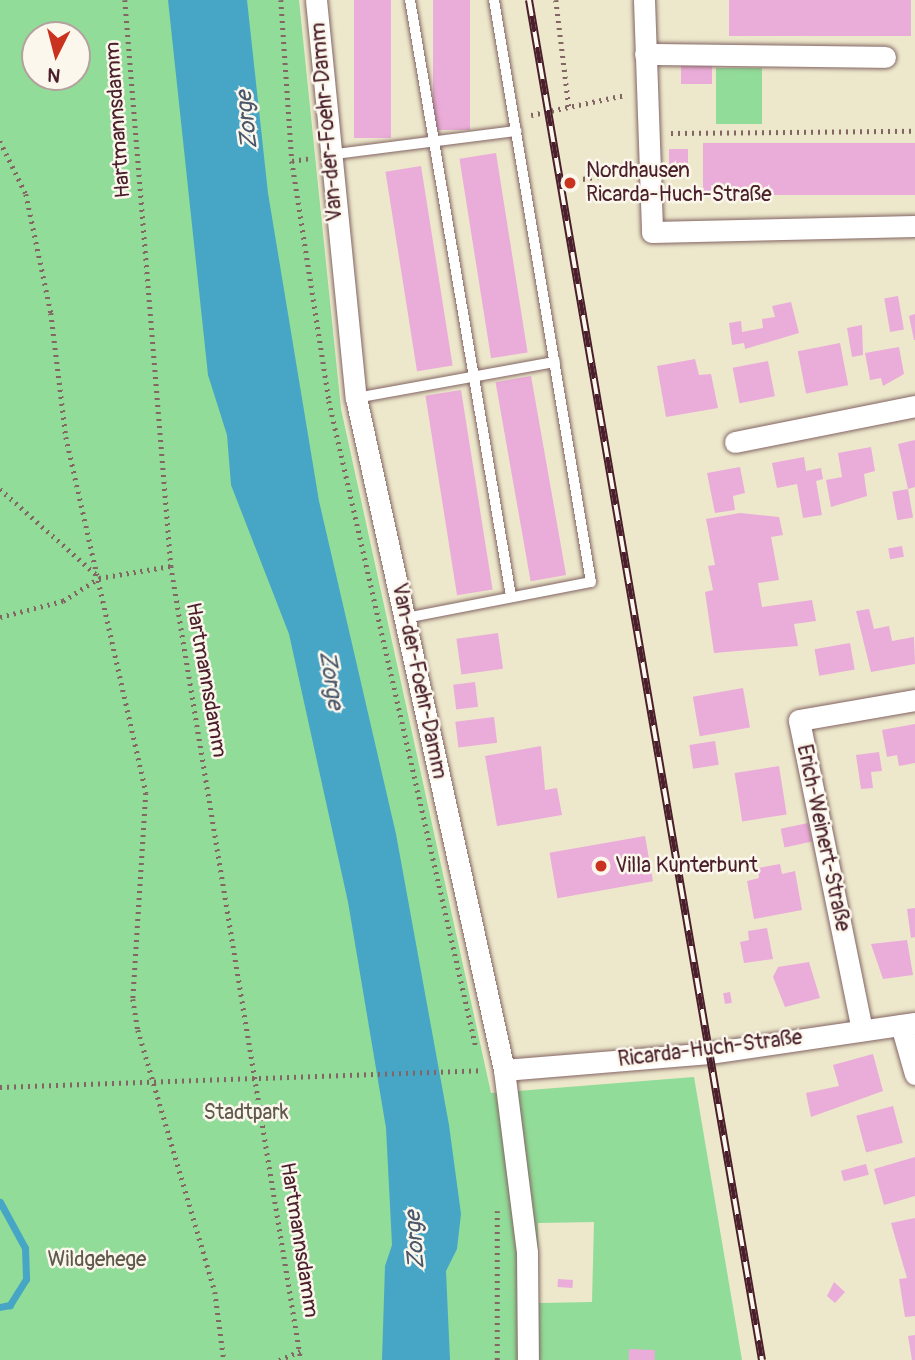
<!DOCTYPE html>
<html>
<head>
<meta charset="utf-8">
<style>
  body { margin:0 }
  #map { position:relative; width:915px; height:1360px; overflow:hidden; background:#ede8cc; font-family:Pangolin,sans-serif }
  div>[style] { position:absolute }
  .green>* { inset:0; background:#91dc98; transform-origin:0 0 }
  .water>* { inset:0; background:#47a6c6 }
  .stream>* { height:7px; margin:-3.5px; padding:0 3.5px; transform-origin:3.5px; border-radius:3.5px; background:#47a6c6 }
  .building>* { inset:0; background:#eaacd9; transform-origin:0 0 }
  .path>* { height:4.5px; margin-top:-2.25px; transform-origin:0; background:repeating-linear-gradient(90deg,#836563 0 2px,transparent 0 7px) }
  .roads { filter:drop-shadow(0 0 2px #836563) drop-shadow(0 0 2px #836563) }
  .lane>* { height:10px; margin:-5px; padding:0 5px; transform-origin:5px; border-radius:5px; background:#fff }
  .street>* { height:21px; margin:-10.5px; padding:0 10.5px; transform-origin:10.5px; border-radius:10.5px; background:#fff }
  .rail>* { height:8px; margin-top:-4px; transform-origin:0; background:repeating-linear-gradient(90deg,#fbf7ec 0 16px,#4a1f2b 0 32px); box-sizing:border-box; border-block:2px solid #4a1f2b }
  .dots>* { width:19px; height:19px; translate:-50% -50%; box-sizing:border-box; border:4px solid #fbf7ec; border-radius:50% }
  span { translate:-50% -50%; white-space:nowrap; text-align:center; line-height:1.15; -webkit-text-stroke:5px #fbf7ec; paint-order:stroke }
  .street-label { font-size:21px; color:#4a1f2b }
  .poi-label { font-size:21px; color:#4a1f2b }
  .left { translate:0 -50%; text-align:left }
  .park-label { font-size:21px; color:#5f584c }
  .water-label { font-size:23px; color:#495569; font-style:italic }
  .north { position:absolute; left:21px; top:21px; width:70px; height:70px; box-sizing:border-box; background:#fbf7ec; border:2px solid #b4a19f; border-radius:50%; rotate:186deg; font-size:19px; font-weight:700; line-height:28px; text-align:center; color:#4a1f2b }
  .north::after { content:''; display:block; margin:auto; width:24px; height:32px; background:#c8321e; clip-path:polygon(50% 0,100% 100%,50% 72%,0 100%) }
</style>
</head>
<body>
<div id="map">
  <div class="green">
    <i style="clip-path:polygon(evenodd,0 0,299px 0,341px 409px,491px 1093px,694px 1077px,742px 1360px,0 1360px,0 0,35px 35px,77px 35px,77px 77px,35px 77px,35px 35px,0 0,594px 1222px,592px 1302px,539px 1303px,538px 1223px,594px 1222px)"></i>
    <i style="left:716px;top:68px;width:46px;height:56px"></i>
  </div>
  <div class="water">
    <i style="clip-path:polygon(168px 0,247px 0,268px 193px,319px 501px,396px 834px,449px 1125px,461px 1214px,457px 1249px,446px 1271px,450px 1360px,382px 1360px,385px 1266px,392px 1245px,386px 1128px,348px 902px,289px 634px,231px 485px,227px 435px,208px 375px)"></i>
  </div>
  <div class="stream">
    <i style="left:0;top:1202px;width:52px;rotate:61.5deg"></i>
    <i style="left:25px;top:1248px;width:31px;rotate:88deg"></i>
    <i style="left:26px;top:1279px;width:31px;rotate:122deg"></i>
    <i style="left:10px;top:1305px;width:10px;rotate:169deg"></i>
  </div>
  <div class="building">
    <i style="left:354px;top:0;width:37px;height:138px"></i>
    <i style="left:433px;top:0;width:37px;height:130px"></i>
    <i style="left:729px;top:0;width:182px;height:36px"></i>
    <i style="left:681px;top:65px;width:31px;height:19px"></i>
    <i style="left:915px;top:143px;width:52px;height:212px;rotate:90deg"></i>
    <i style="left:669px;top:149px;width:19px;height:21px"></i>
    <i style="left:496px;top:153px;width:202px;height:37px;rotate:81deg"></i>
    <i style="left:421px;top:166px;width:202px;height:36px;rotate:81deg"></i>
    <i style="left:898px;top:296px;width:34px;height:14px;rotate:80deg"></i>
    <i style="clip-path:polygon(791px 302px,799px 333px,745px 349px,744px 343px,732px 345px,729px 323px,741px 321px,742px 332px,763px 328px,762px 319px,775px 317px,772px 306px)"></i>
    <i style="clip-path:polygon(915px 314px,915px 340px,914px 340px,909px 316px)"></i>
    <i style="clip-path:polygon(862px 325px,863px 355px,852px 357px,847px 328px)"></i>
    <i style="left:840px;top:343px;width:43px;height:43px;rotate:79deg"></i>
    <i style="clip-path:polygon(899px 347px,904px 374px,883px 386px,881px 378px,870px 380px,865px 353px)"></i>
    <i style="clip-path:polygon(695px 359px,699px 375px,711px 374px,718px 408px,666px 417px,657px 366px)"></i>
    <i style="left:768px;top:361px;width:36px;height:36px;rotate:79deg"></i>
    <i style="left:531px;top:376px;width:202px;height:36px;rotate:80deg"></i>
    <i style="left:461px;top:390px;width:202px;height:36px;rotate:81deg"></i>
    <i style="clip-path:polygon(915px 440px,915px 487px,908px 489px,898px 444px)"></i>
    <i style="clip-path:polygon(871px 447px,875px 471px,864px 474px,867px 496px,831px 507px,826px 480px,842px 477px,838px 453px)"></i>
    <i style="clip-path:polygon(804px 457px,806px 471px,821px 468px,823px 479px,816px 481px,822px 515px,803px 518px,797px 484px,777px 488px,772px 463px)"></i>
    <i style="clip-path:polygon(740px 467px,745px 493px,733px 496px,735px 510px,715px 513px,707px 473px)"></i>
    <i style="left:908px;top:489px;width:29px;height:16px;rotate:80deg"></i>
    <i style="clip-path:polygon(740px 513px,779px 517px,783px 535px,771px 537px,779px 580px,758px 583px,762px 607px,812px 600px,816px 621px,794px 624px,798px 646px,714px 653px,705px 592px,713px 590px,708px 566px,715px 565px,706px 519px)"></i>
    <i style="left:902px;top:546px;width:11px;height:14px;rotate:80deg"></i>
    <i style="clip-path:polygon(869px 609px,874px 629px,889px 626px,892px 641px,914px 637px,915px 664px,871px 672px,856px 611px)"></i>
    <i style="left:498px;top:633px;width:36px;height:42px;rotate:82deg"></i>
    <i style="left:850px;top:643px;width:27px;height:36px;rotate:80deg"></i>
    <i style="left:475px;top:682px;width:25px;height:22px;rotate:83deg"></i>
    <i style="left:743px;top:688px;width:40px;height:51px;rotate:80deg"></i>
    <i style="left:494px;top:717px;width:26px;height:39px;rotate:83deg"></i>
    <i style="clip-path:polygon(915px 724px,915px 763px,899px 766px,897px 755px,887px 757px,882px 730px)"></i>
    <i style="left:715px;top:741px;width:24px;height:26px;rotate:81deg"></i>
    <i style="clip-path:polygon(541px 746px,545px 790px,557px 788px,562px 815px,497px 826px,485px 756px)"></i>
    <i style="clip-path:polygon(879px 752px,882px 771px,871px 772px,873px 788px,861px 789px,856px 755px)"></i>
    <i style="left:779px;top:766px;width:49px;height:45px;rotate:81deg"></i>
    <i style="left:808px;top:823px;width:19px;height:28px;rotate:78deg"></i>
    <i style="left:645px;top:836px;width:46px;height:97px;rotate:80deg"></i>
    <i style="clip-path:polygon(780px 864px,782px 874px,795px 871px,802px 910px,754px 919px,747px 881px,759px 878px,758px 868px)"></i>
    <i style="clip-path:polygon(915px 908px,915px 937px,911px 938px,907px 909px)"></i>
    <i style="clip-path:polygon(767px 928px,773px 959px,744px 963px,740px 942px,749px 940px,748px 931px)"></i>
    <i style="clip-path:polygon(907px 940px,913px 975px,883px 979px,871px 944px)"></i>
    <i style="clip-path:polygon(809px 962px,820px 998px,785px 1007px,773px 977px,778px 967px)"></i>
    <i style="left:730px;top:992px;width:11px;height:7px;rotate:80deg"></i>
    <i style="clip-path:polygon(873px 1054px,883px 1091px,811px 1117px,806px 1093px,839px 1086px,833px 1065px)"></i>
    <i style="left:893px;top:1106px;width:38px;height:38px;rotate:75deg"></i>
    <i style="clip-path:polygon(915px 1157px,915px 1196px,884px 1205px,874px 1169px)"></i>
    <i style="left:866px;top:1164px;width:11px;height:26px;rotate:75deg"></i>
    <i style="clip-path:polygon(915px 1218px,915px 1316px,905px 1317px,899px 1279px,907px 1278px,891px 1223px)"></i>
    <i style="left:558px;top:1279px;width:15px;height:8px;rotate:4deg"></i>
    <i style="clip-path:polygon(834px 1282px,845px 1292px,835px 1303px,827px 1296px)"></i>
    <i style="clip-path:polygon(915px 1335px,915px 1360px,912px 1360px,908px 1336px)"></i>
    <i style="left:629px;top:1349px;width:26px;height:11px;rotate:2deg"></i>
  </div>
  <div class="path">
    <i style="left:125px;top:0;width:568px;rotate:85.35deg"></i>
    <i style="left:171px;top:566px;width:805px;rotate:80.7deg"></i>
    <i style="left:281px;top:0;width:161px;rotate:86.1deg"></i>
    <i style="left:292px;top:161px;width:243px;rotate:81.2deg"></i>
    <i style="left:329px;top:401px;width:663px;rotate:77.18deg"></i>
    <i style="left:556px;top:0;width:109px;rotate:83.1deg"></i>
    <i style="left:531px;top:115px;width:96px;rotate:-12deg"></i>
    <i style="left:671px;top:133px;width:244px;rotate:-0.5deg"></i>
    <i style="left:0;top:141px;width:59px;rotate:63.9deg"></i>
    <i style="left:26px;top:194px;width:122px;rotate:78.1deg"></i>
    <i style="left:51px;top:313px;width:125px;rotate:83.1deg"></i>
    <i style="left:66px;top:437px;width:365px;rotate:77.3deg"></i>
    <i style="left:146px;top:793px;width:206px;rotate:93.6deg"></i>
    <i style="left:133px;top:999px;width:31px;rotate:81deg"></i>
    <i style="left:138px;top:1030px;width:273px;rotate:73.6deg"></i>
    <i style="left:215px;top:1292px;width:69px;rotate:82.5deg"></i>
    <i style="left:292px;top:161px;width:20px;rotate:-9deg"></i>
    <i style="left:576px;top:180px;width:56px;rotate:-9.3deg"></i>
    <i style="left:0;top:489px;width:132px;rotate:41.6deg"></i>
    <i style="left:0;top:617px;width:65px;rotate:-14.3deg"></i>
    <i style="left:63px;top:601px;width:43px;rotate:-32.6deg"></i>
    <i style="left:99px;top:578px;width:73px;rotate:-9.5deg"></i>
    <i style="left:0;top:1087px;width:482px;rotate:-2deg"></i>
    <i style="left:279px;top:1360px;width:23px;rotate:-23deg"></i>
    <i style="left:497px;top:1360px;width:149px;rotate:-90deg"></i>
  </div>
  <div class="roads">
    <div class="lane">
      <i style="left:410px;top:0;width:604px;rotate:80.38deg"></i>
      <i style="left:328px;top:155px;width:190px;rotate:-7.3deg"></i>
      <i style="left:356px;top:398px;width:202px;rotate:-10.3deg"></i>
      <i style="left:406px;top:618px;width:188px;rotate:-11deg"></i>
      <i style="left:591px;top:582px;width:590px;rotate:-99.46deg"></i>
    </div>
    <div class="street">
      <i style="left:316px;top:0;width:400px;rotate:84.3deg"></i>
      <i style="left:356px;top:398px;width:688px;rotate:77.58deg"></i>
      <i style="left:504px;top:1070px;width:183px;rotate:82.8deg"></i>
      <i style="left:527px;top:1252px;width:108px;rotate:89.5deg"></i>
      <i style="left:644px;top:0;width:232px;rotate:88deg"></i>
      <i style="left:652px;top:232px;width:263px;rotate:-1.3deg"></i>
      <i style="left:645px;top:54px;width:240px;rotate:0.7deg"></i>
      <i style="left:735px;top:442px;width:184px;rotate:-11.3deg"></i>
      <i style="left:901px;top:1025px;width:51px;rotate:74.1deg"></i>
      <i style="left:862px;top:1030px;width:316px;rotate:-101.5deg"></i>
      <i style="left:799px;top:720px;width:118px;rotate:-9.8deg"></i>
      <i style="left:504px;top:1070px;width:206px;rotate:-4.7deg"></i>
      <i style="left:709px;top:1053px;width:208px;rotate:-8.3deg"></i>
    </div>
  </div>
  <div class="rail">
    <i style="left:529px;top:0;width:1380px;rotate:80.28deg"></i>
  </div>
  <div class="dots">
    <i style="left:570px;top:183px;background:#c8321e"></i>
    <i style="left:601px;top:866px;background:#c8321e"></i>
  </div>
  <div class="street-label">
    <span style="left:118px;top:120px;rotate:-94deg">Hartmannsdamm</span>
    <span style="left:327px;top:122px;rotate:-95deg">Van-der-Foehr-Damm</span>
    <span style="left:206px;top:680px;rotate:80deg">Hartmannsdamm</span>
    <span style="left:419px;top:681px;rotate:78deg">Van-der-Foehr-Damm</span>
    <span style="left:823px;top:838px;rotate:78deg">Erich-Weinert-Straße</span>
    <span style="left:710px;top:1049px;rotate:-7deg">Ricarda-Huch-Straße</span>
    <span style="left:299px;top:1240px;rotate:81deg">Hartmannsdamm</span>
  </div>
  <div class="poi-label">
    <span class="left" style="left:586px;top:183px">Nordhausen<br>Ricarda-Huch-Straße</span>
    <span class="left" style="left:615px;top:866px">Villa Kunterbunt</span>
  </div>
  <div class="park-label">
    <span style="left:246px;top:1113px">Stadtpark</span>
    <span style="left:97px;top:1260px">Wildgehege</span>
  </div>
  <div class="water-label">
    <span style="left:247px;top:120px;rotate:-96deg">Zorge</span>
    <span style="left:331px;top:680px;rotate:81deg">Zorge</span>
    <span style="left:415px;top:1240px;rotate:-94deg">Zorge</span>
  </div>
  <div class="north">N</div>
</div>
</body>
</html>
